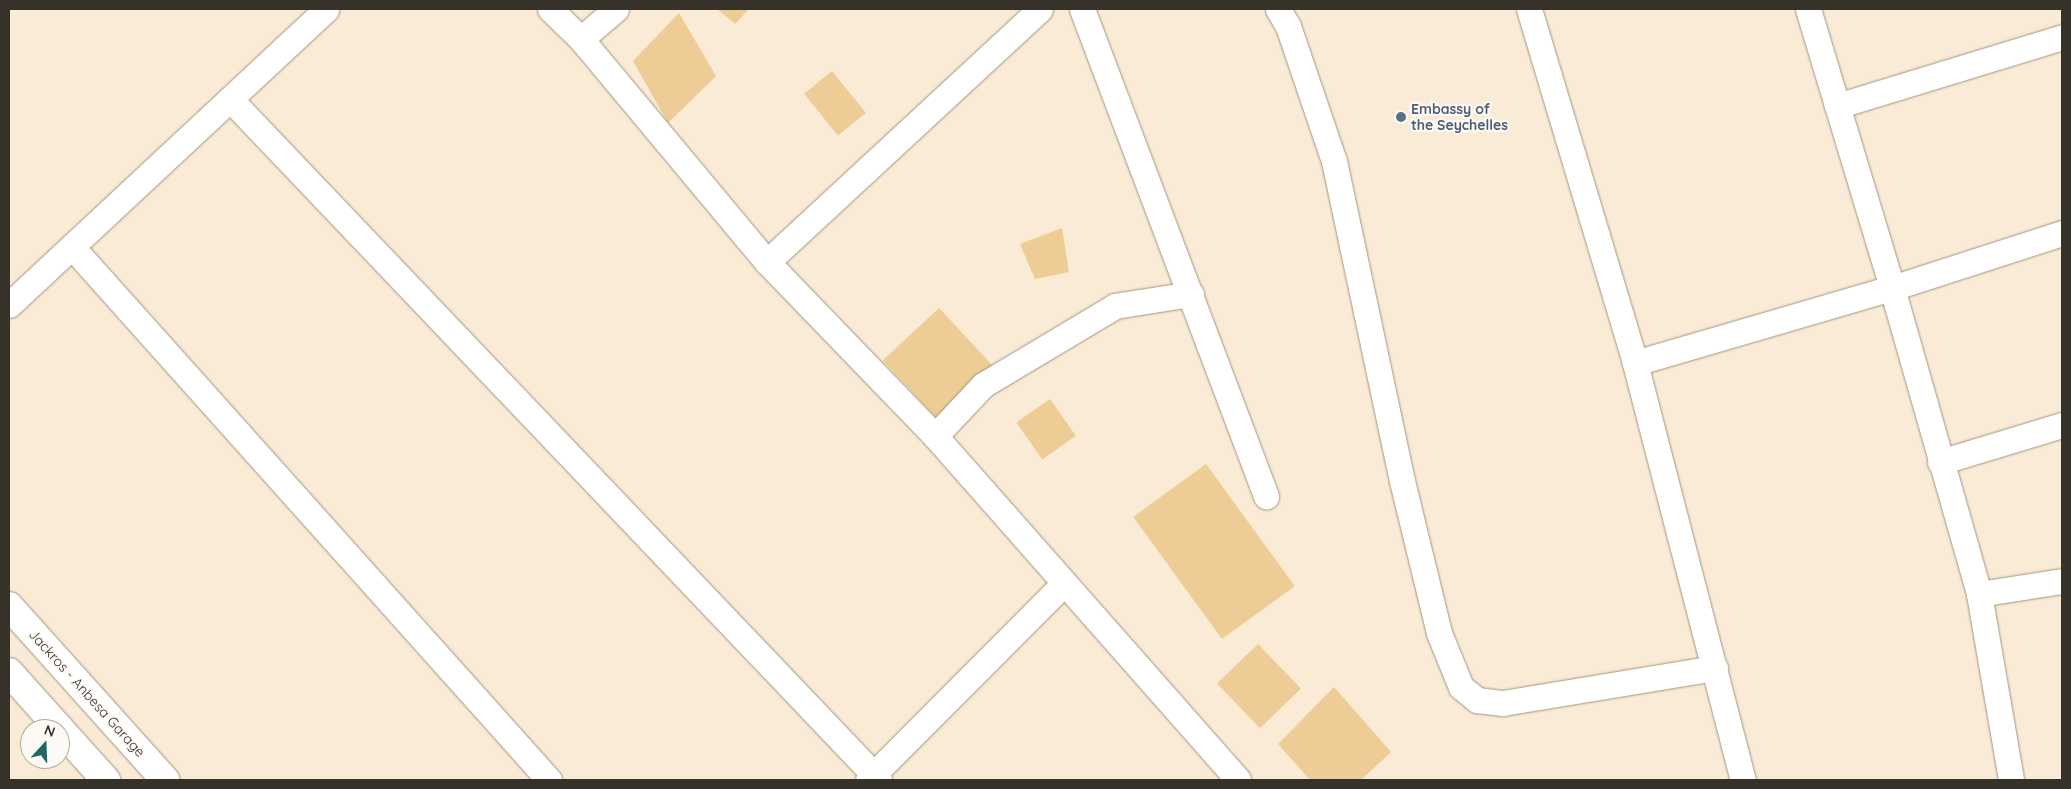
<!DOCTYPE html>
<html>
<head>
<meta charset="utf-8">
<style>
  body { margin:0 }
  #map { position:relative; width:2071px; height:789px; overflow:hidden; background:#f9ebd5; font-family:Quicksand,sans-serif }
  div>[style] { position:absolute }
  .building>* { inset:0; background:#edcc96; transform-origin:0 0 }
  .roads { filter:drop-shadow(0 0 1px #a39682) drop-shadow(0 0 1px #a39682) }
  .minor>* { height:25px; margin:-12.5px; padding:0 12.5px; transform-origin:12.5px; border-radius:12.5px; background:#fff }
  .primary>* { height:28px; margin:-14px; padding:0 14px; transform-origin:14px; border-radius:14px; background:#fff }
  .dots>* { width:14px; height:14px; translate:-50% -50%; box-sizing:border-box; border:2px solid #fdfaf6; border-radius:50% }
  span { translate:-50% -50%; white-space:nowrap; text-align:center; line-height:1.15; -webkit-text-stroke:4.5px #fdfaf6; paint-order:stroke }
  .service-label { font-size:14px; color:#4e5e75; font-weight:700 }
  .left { translate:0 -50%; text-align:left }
  .street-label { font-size:14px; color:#373229 }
  .frame { position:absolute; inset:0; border:10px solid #373229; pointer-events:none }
  .north { position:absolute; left:20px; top:719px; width:50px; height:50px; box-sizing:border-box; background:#fdfaf6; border:1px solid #aeaaa4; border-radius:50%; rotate:20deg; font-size:14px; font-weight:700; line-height:20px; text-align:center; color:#373229 }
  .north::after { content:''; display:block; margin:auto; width:18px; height:22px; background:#1e6963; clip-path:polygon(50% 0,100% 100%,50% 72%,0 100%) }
</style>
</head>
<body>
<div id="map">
  <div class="building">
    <i style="clip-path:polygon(717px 9px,749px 9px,735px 24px)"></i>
    <i style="clip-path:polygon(679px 13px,716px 76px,668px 123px,633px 61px)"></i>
    <i style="left:832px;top:71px;width:54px;height:36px;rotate:51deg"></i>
    <i style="clip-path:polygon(1062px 228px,1069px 272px,1035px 279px,1020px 244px)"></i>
    <i style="left:939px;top:308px;width:79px;height:77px;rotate:47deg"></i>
    <i style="left:1050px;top:399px;width:45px;height:41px;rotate:55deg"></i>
    <i style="left:1206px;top:464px;width:151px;height:90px;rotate:54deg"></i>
    <i style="left:1258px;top:644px;width:62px;height:57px;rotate:46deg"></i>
    <i style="clip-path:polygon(1334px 687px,1391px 752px,1361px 780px,1310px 780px,1278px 744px)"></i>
  </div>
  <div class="roads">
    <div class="minor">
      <i style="left:550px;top:9px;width:43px;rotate:44.1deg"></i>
      <i style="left:581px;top:39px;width:290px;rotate:50.2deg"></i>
      <i style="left:767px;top:262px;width:242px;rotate:46deg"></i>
      <i style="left:935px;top:436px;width:458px;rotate:48.6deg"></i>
      <i style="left:1082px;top:9px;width:521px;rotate:69.3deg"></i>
      <i style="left:1278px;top:9px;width:20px;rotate:60deg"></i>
      <i style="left:1288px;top:26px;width:143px;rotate:71.2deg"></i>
      <i style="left:1334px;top:161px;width:327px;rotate:78deg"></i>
      <i style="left:1402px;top:481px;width:156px;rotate:76.3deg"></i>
      <i style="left:1439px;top:633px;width:58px;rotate:67.8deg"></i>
      <i style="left:1461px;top:687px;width:21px;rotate:39deg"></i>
      <i style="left:1477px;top:700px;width:26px;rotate:7deg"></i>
      <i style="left:1503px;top:703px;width:215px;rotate:-9.4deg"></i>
      <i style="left:1529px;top:9px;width:370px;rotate:73.3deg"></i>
      <i style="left:1635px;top:363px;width:431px;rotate:75.5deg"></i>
      <i style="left:1808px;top:9px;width:291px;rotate:73.2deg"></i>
      <i style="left:1892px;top:288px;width:318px;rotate:74.1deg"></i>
      <i style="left:1979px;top:594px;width:189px;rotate:80.2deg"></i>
      <i style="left:581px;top:39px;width:46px;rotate:-40.6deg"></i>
      <i style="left:230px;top:99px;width:941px;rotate:46.38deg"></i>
      <i style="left:1837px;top:106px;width:235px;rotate:-17deg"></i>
      <i style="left:73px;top:248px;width:714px;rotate:48.18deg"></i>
      <i style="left:767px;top:262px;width:372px;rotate:-42.8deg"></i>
      <i style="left:9px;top:305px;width:434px;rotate:-43deg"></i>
      <i style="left:1635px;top:363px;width:268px;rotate:-16.3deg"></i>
      <i style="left:1892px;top:288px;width:179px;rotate:-17.9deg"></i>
      <i style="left:935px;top:436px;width:70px;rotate:-46.7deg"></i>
      <i style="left:983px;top:385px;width:154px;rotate:-30.9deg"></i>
      <i style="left:1115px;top:306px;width:77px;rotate:-9deg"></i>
      <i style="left:1940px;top:462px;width:127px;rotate:-16.9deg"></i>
      <i style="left:1979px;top:594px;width:84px;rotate:-8.9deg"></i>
      <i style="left:868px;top:780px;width:278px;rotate:-45.1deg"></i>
    </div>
    <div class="primary">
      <i style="left:9px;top:606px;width:234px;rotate:48.1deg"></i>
      <i style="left:9px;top:672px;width:76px;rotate:48.2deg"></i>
      <i style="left:60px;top:729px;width:69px;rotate:48deg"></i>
    </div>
  </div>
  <div class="dots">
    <i style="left:1401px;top:117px;background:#5c6f8a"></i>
  </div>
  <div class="service-label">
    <span class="left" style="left:1411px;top:117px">Embassy of<br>the Seychelles</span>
  </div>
  <div class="street-label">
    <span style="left:87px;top:693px;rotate:48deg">Jackros - Anbesa Garage</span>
  </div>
  <div class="frame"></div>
  <div class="north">N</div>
</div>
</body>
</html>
